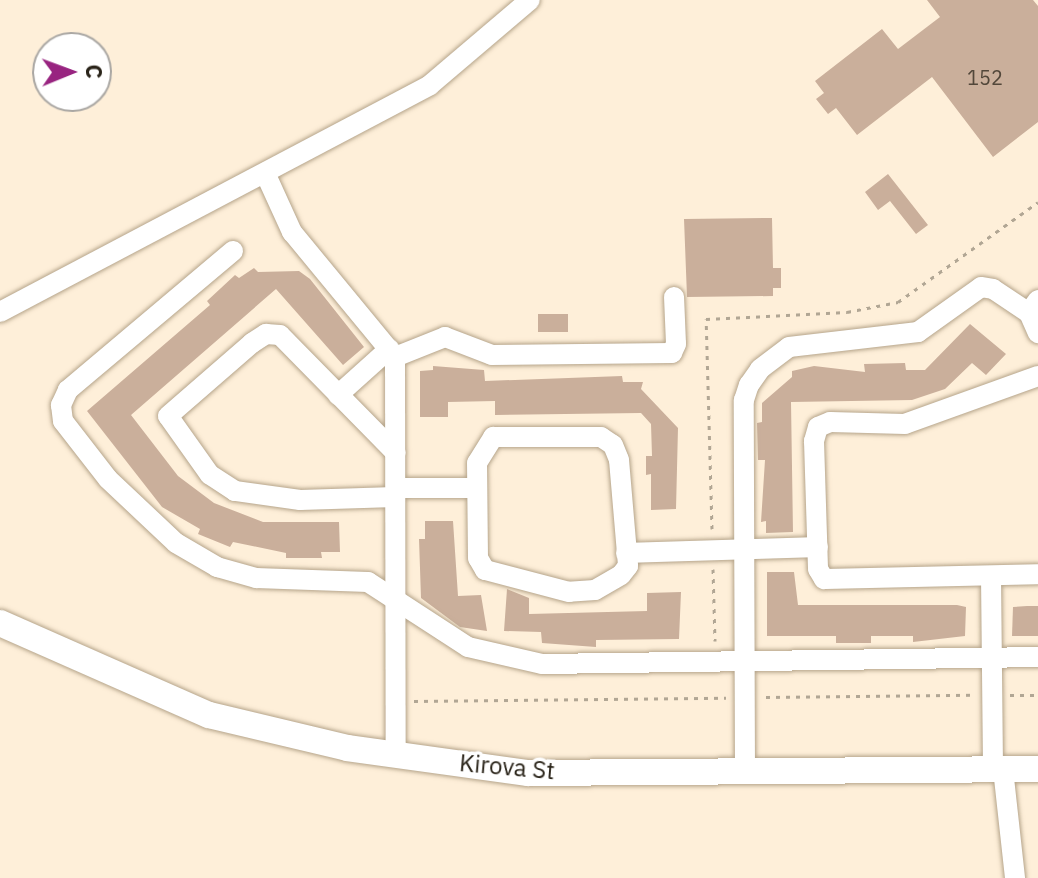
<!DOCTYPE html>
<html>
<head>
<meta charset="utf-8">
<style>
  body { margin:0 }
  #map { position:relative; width:1038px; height:878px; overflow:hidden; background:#feefd9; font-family:"IBM Plex Sans",sans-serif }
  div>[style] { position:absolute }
  .building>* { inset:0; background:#caaf9b; transform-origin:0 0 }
  .path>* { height:3px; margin-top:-1.5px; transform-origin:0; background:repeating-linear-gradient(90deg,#b1a694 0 4px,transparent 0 10px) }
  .roads { filter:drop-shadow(0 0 2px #b5a48a) drop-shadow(0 0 2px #b5a48a) }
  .minor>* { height:20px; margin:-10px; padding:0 10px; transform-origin:10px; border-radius:10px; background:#fff }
  .major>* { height:26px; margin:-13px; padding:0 13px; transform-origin:13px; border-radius:13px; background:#fff }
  span { translate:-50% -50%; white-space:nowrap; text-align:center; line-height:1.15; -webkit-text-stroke:7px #fff; paint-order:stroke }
  .number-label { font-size:20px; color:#52473a }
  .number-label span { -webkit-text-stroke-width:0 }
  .street-label { font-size:24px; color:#2a2419 }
  .north { position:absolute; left:32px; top:32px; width:80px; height:80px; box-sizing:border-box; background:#fff; border:2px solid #aaa7a3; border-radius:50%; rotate:89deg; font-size:22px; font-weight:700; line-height:32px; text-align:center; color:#2a2419 }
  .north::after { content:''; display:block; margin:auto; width:28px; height:36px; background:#982480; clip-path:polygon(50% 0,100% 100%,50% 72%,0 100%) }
</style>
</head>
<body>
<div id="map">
  <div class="building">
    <i style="clip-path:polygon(927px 0,1033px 0,1038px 6px,1038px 122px,993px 157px,932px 77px,857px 135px,836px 108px,828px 114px,816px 99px,824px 93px,815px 81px,882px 29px,898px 49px,940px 17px)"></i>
    <i style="clip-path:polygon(888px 174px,928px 225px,916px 234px,890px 201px,878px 210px,865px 192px)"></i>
    <i style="clip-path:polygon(772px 218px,773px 268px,781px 268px,781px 288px,773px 288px,773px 296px,687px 297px,684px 219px)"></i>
    <i style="clip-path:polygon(254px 268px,258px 272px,299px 271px,310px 279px,364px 347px,343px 365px,276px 289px,131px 415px,178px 476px,214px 503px,263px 522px,339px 522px,340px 552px,321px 552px,322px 558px,286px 558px,286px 553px,233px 542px,230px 547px,198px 534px,200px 529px,162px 507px,87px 411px,210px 305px,207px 301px,235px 275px,239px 278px)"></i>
    <i style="left:538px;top:314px;width:30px;height:18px"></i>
    <i style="clip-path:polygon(970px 324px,1006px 354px,986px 375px,972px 363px,945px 389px,912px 400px,791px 402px,793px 532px,766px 533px,766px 521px,761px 522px,765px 460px,758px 460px,757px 423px,762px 422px,762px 403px,792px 377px,792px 371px,814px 366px,865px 372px,864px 364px,905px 363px,906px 370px,925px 370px)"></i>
    <i style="clip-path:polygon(433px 366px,484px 370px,485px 381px,622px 376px,623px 382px,643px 382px,641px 389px,678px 428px,676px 509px,651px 510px,651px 474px,646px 475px,646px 456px,652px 456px,651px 424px,641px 413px,495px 415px,495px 401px,448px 402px,448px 417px,420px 417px,420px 371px,433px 370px)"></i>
    <i style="clip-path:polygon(425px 521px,453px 521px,458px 596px,481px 595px,487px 631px,460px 627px,421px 598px,419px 539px,425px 539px)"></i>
    <i style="clip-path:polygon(767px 572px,794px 572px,798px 605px,957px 605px,966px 607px,965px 636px,913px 642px,913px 636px,871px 636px,871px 643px,836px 643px,836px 636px,767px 636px)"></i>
    <i style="clip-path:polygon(507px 589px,529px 598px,529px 614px,647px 611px,647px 593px,681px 592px,679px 639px,596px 640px,596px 647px,542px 643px,541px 632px,504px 631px)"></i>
    <i style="clip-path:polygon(1027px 606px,1038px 606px,1038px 636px,1012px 636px,1013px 607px)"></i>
  </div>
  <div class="path">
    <i style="left:712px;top:529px;width:210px;rotate:-91.6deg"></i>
    <i style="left:706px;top:319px;width:141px;rotate:-2.8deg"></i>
    <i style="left:847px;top:312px;width:52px;rotate:-11.1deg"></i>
    <i style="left:898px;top:302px;width:172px;rotate:-35.5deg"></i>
    <i style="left:713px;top:569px;width:72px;rotate:88.4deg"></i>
    <i style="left:1010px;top:695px;width:28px"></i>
    <i style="left:766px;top:697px;width:208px;rotate:-0.6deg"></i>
    <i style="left:414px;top:701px;width:312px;rotate:-0.6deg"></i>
  </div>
  <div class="roads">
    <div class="minor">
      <i style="left:266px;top:175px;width:63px;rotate:65.5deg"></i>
      <i style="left:292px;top:232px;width:162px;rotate:50.5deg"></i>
      <i style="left:395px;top:357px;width:398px;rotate:89.9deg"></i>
      <i style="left:233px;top:251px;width:216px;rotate:139.9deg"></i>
      <i style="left:68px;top:390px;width:17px;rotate:115deg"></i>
      <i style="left:61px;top:405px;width:16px;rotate:83deg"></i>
      <i style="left:63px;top:421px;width:73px;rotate:52.2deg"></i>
      <i style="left:108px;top:479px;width:93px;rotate:43.3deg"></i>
      <i style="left:176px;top:543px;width:48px;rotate:30.3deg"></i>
      <i style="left:217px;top:567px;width:41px;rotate:15.8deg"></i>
      <i style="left:256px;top:578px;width:112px;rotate:2deg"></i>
      <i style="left:368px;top:582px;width:119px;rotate:33deg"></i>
      <i style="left:468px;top:647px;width:76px;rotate:12.9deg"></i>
      <i style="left:542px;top:664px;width:496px;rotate:-0.8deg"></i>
      <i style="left:1038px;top:300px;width:16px;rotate:125deg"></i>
      <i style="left:1029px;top:313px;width:22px;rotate:66deg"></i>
      <i style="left:0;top:312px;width:486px;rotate:-27.8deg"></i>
      <i style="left:430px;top:85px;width:131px;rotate:-40.4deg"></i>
      <i style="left:395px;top:357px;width:54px;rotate:-21.8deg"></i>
      <i style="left:445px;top:337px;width:50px;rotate:21deg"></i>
      <i style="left:492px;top:355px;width:180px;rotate:-0.6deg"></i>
      <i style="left:672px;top:353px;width:10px;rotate:-66deg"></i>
      <i style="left:676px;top:344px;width:47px;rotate:-92.4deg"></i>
      <i style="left:1038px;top:376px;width:141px;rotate:160.2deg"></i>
      <i style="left:905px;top:424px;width:75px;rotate:-178.5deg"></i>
      <i style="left:830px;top:422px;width:13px;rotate:157deg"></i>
      <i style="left:818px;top:427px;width:15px;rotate:106deg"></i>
      <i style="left:814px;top:441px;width:128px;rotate:88.2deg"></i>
      <i style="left:818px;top:569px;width:12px;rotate:59deg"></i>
      <i style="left:824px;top:579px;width:214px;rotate:-1.3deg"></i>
      <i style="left:338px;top:395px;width:69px;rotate:-42deg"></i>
      <i style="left:493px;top:437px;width:108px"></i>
      <i style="left:601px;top:437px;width:14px;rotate:34deg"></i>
      <i style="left:613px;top:445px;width:16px;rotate:68deg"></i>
      <i style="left:619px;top:460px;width:106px;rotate:85.1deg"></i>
      <i style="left:628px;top:566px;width:11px;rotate:128deg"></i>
      <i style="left:621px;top:575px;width:30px;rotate:150deg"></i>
      <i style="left:595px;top:590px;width:26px;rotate:176deg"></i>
      <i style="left:569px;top:592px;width:87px;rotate:-165.3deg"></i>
      <i style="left:485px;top:570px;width:14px;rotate:-120deg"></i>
      <i style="left:478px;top:558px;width:95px;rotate:-90.6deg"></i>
      <i style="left:477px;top:463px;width:31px;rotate:-58deg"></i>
      <i style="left:396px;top:488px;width:80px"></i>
      <i style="left:395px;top:497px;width:95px;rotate:178.2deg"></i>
      <i style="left:300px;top:500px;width:66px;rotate:-172.1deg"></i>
      <i style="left:235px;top:491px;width:30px;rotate:-147deg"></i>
      <i style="left:210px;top:475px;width:72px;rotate:-125.4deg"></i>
      <i style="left:168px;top:416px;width:111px;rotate:-41deg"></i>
      <i style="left:252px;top:343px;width:17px;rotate:-33deg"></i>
      <i style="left:266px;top:334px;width:14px;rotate:4deg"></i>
      <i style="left:280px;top:335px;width:165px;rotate:45.5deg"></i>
      <i style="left:626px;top:553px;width:192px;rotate:-1.8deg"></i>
      <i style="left:991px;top:576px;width:193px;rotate:89.4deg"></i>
      <i style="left:1003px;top:769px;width:110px;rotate:83.7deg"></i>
      <i style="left:745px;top:771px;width:371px;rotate:-90.2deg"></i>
      <i style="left:744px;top:400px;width:16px;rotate:-72deg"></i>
      <i style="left:749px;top:385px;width:19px;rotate:-55deg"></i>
      <i style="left:760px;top:369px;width:36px;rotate:-37deg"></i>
      <i style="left:789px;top:347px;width:130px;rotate:-6.6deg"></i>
      <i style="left:918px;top:332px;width:77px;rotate:-35.5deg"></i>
      <i style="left:981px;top:287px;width:12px;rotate:9deg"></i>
      <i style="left:993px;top:289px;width:43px;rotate:33.7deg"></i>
    </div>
    <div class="major">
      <i style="left:0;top:623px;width:228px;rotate:23.8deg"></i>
      <i style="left:209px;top:715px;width:142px;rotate:13.4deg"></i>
      <i style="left:347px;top:748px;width:183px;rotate:7.9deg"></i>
      <i style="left:528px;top:773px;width:510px;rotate:-0.45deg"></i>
    </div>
  </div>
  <div class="number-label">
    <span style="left:985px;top:77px">152</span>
  </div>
  <div class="street-label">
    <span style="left:507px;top:767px;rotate:5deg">Kirova St</span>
  </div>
  <div class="north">С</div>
</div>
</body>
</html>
